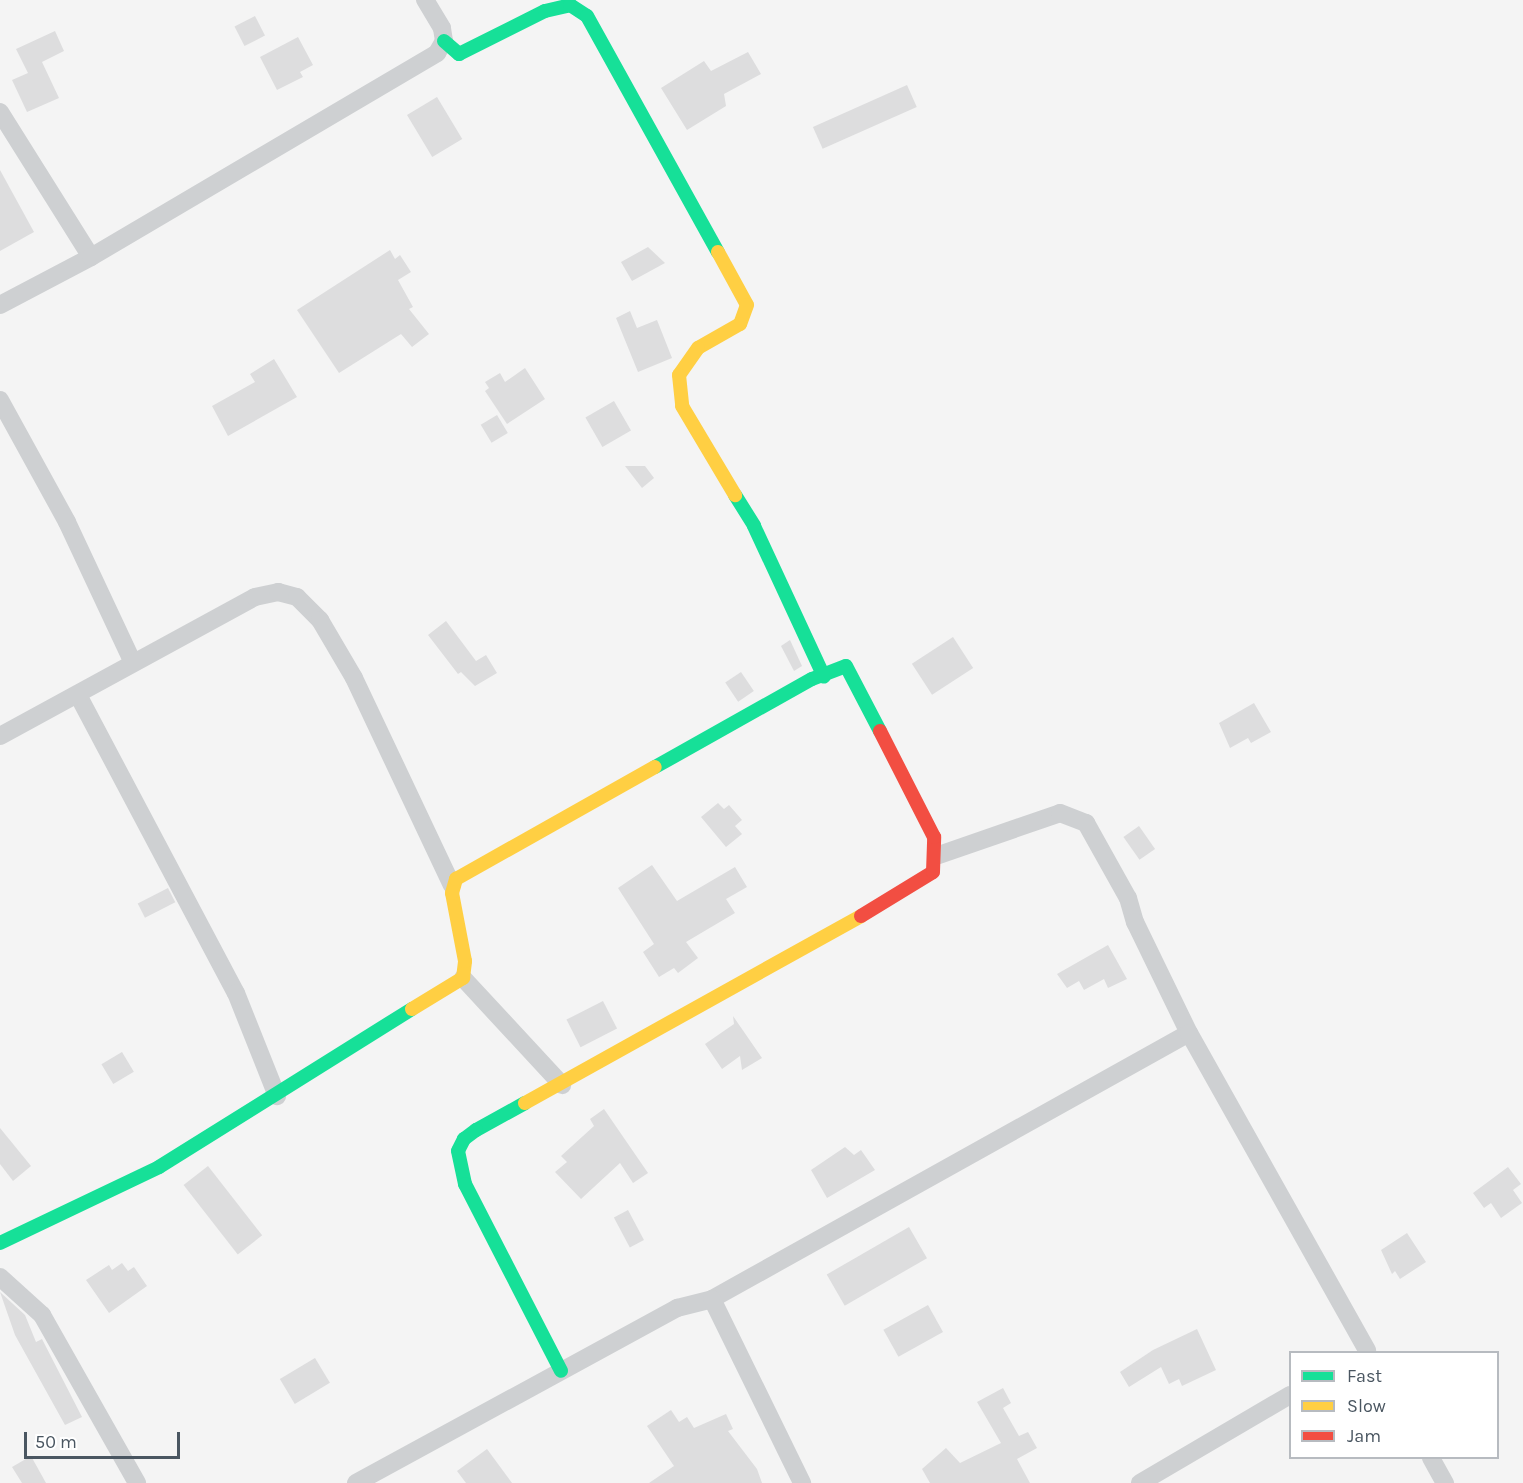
<!DOCTYPE html>
<html>
<head>
<meta charset="utf-8">
<style>
  body { margin:0 }
  #map { position:relative; width:1523px; height:1483px; overflow:hidden; background:#f4f4f4; font-family:Karla,sans-serif }
  div>[style] { position:absolute }
  .building>* { inset:0; background:#ddddde; transform-origin:0 0 }
  .street>* { height:18px; margin:-9px; padding:0 9px; transform-origin:9px; border-radius:9px; background:#ced0d2 }
  .fast>* { height:14px; margin:-7px; padding:0 7px; transform-origin:7px; border-radius:7px; background:#16e098 }
  .slow>* { height:14px; margin:-7px; padding:0 7px; transform-origin:7px; border-radius:7px; background:#ffcf43 }
  .jam>* { height:14px; margin:-7px; padding:0 7px; transform-origin:7px; border-radius:7px; background:#f24e42 }
  span { translate:-50% -50%; white-space:nowrap; text-align:center; line-height:1.15; -webkit-text-stroke:5px #fff; paint-order:stroke }
  .legend { position:absolute; left:1289px; top:1351px; width:210px; height:108px; box-sizing:border-box; background:#fff; border:2px solid #b7bbc0; margin:0; padding:8px 10px; list-style:none; font-size:18px; color:#4a5661 }
  .legend li { display:flex; align-items:center; gap:12px; height:30px }
  .legend b { width:30px; border:2px solid #b7bbc0 }
  .scale { position:absolute; left:24px; top:1432px; width:156px; height:27px; box-sizing:border-box; border:3px solid #4a5661; border-top:0; padding-left:8px; font-size:18px; line-height:21px; white-space:nowrap; color:#4a5661; -webkit-text-stroke:4px #fff; paint-order:stroke }
</style>
</head>
<body>
<div id="map">
  <div class="building">
    <i style="left:255px;top:16px;width:22px;height:23px;rotate:63deg"></i>
    <i style="clip-path:polygon(55px 31px,64px 51px,42px 62px,59px 98px,27px 112px,12px 80px,28px 73px,16px 49px)"></i>
    <i style="clip-path:polygon(298px 37px,313px 65px,300px 72px,303px 77px,277px 90px,260px 57px)"></i>
    <i style="clip-path:polygon(748px 52px,761px 74px,724px 94px,726px 106px,687px 130px,661px 88px,704px 61px,711px 71px)"></i>
    <i style="left:907px;top:85px;width:24px;height:103px;rotate:66deg"></i>
    <i style="left:437px;top:97px;width:49px;height:35px;rotate:59deg"></i>
    <i style="clip-path:polygon(0 170px,34px 232px,0 251px)"></i>
    <i style="clip-path:polygon(648px 247px,665px 263px,632px 281px,621px 262px)"></i>
    <i style="clip-path:polygon(390px 250px,395px 259px,400px 255px,411px 272px,398px 280px,413px 307px,409px 309px,429px 334px,412px 347px,401px 334px,339px 373px,297px 310px)"></i>
    <i style="clip-path:polygon(630px 311px,637px 328px,657px 320px,672px 358px,638px 372px,616px 318px)"></i>
    <i style="clip-path:polygon(274px 359px,297px 397px,228px 436px,212px 406px,255px 382px,250px 374px)"></i>
    <i style="clip-path:polygon(525px 368px,545px 399px,507px 424px,485px 391px,489px 388px,485px 382px,500px 373px,505px 382px)"></i>
    <i style="left:614px;top:401px;width:34px;height:33px;rotate:60deg"></i>
    <i style="left:497px;top:415px;width:21px;height:19px;rotate:59deg"></i>
    <i style="clip-path:polygon(625px 466px,645px 466px,654px 478px,642px 488px)"></i>
    <i style="clip-path:polygon(446px 621px,476px 661px,486px 655px,497px 673px,475px 686px,461px 672px,458px 674px,428px 635px)"></i>
    <i style="left:953px;top:637px;width:37px;height:49px;rotate:57deg"></i>
    <i style="clip-path:polygon(790px 640px,802px 666px,794px 671px,781px 646px)"></i>
    <i style="left:741px;top:672px;width:23px;height:19px;rotate:56deg"></i>
    <i style="clip-path:polygon(1254px 703px,1271px 732px,1251px 743px,1248px 738px,1230px 748px,1219px 723px)"></i>
    <i style="clip-path:polygon(718px 803px,724px 809px,729px 805px,742px 820px,735px 826px,742px 834px,726px 847px,701px 817px)"></i>
    <i style="left:1139px;top:826px;width:28px;height:19px;rotate:55deg"></i>
    <i style="clip-path:polygon(652px 865px,677px 901px,735px 867px,747px 887px,726px 899px,735px 913px,686px 942px,698px 958px,678px 973px,674px 968px,659px 977px,643px 952px,654px 944px,618px 888px)"></i>
    <i style="left:168px;top:888px;width:16px;height:34px;rotate:63deg"></i>
    <i style="clip-path:polygon(1108px 945px,1127px 979px,1108px 988px,1104px 979px,1084px 990px,1079px 981px,1067px 988px,1057px 974px)"></i>
    <i style="left:603px;top:1001px;width:31px;height:41px;rotate:63deg"></i>
    <i style="clip-path:polygon(733px 1016px,762px 1058px,742px 1070px,740px 1056px,722px 1069px,705px 1044px,734px 1024px)"></i>
    <i style="left:122px;top:1052px;width:23px;height:24px;rotate:59deg"></i>
    <i style="clip-path:polygon(604px 1109px,648px 1173px,633px 1183px,620px 1163px,581px 1199px,555px 1172px,567px 1162px,561px 1156px,594px 1126px,590px 1119px)"></i>
    <i style="clip-path:polygon(0 1128px,31px 1166px,13px 1181px,0 1164px)"></i>
    <i style="clip-path:polygon(845px 1147px,854px 1155px,861px 1150px,875px 1170px,827px 1198px,811px 1170px)"></i>
    <i style="left:208px;top:1166px;width:88px;height:31px;rotate:52deg"></i>
    <i style="clip-path:polygon(1508px 1167px,1521px 1184px,1513px 1190px,1522px 1203px,1501px 1218px,1491px 1203px,1484px 1208px,1473px 1193px)"></i>
    <i style="left:628px;top:1210px;width:34px;height:16px;rotate:62deg"></i>
    <i style="left:909px;top:1227px;width:36px;height:95px;rotate:60deg"></i>
    <i style="clip-path:polygon(1407px 1233px,1426px 1262px,1400px 1279px,1395px 1271px,1392px 1274px,1381px 1250px)"></i>
    <i style="clip-path:polygon(122px 1263px,128px 1271px,134px 1267px,147px 1286px,109px 1313px,86px 1280px,109px 1265px,112px 1270px)"></i>
    <i style="clip-path:polygon(0 1292px,25px 1315px,36px 1342px,42px 1339px,82px 1417px,65px 1425px,15px 1335px)"></i>
    <i style="left:928px;top:1305px;width:31px;height:51px;rotate:61deg"></i>
    <i style="clip-path:polygon(1197px 1329px,1216px 1370px,1182px 1386px,1179px 1379px,1169px 1384px,1161px 1367px,1129px 1387px,1120px 1372px,1153px 1350px)"></i>
    <i style="left:315px;top:1358px;width:29px;height:41px;rotate:59deg"></i>
    <i style="clip-path:polygon(1003px 1388px,1011px 1403px,1003px 1408px,1019px 1436px,1028px 1432px,1037px 1448px,1017px 1459px,1030px 1483px,930px 1483px,922px 1469px,946px 1448px,960px 1463px,1001px 1443px,977px 1402px)"></i>
    <i style="clip-path:polygon(671px 1410px,679px 1422px,687px 1417px,694px 1428px,726px 1414px,733px 1429px,728px 1431px,757px 1469px,762px 1483px,649px 1483px,674px 1466px,647px 1426px)"></i>
    <i style="clip-path:polygon(487px 1449px,512px 1483px,466px 1483px,457px 1471px)"></i>
    <i style="clip-path:polygon(31px 1456px,46px 1483px,22px 1483px,12px 1467px)"></i>
  </div>
  <div class="street">
    <i style="left:0;top:112px;width:171px;rotate:57.9deg"></i>
    <i style="left:0;top:305px;width:103px;rotate:-27.8deg"></i>
    <i style="left:91px;top:257px;width:402px;rotate:-30.5deg"></i>
    <i style="left:437px;top:53px;width:14px;rotate:-60deg"></i>
    <i style="left:444px;top:41px;width:13px;rotate:-99deg"></i>
    <i style="left:442px;top:28px;width:33px;rotate:-121deg"></i>
    <i style="left:0;top:400px;width:139px;rotate:61.2deg"></i>
    <i style="left:67px;top:522px;width:153px;rotate:64.9deg"></i>
    <i style="left:78px;top:695px;width:337px;rotate:62.1deg"></i>
    <i style="left:236px;top:993px;width:111px;rotate:68.3deg"></i>
    <i style="left:0;top:736px;width:290px;rotate:-28.6deg"></i>
    <i style="left:255px;top:597px;width:24px;rotate:-12deg"></i>
    <i style="left:278px;top:592px;width:20px;rotate:15deg"></i>
    <i style="left:297px;top:597px;width:33px;rotate:45deg"></i>
    <i style="left:320px;top:620px;width:67px;rotate:59.6deg"></i>
    <i style="left:354px;top:678px;width:229px;rotate:64.7deg"></i>
    <i style="left:936px;top:856px;width:131px;rotate:-19.1deg"></i>
    <i style="left:1060px;top:813px;width:28px;rotate:21deg"></i>
    <i style="left:1086px;top:823px;width:86px;rotate:60.8deg"></i>
    <i style="left:1128px;top:898px;width:25px;rotate:74deg"></i>
    <i style="left:1135px;top:922px;width:123px;rotate:64.1deg"></i>
    <i style="left:463px;top:978px;width:146px;rotate:47.2deg"></i>
    <i style="left:0;top:1277px;width:57px;rotate:42.1deg"></i>
    <i style="left:42px;top:1315px;width:193px;rotate:60.5deg"></i>
    <i style="left:712px;top:1299px;width:546px;rotate:-29.15deg"></i>
    <i style="left:1189px;top:1033px;width:364px;rotate:60.7deg"></i>
    <i style="left:1431px;top:1458px;width:29px;rotate:61deg"></i>
    <i style="left:356px;top:1483px;width:366px;rotate:-28.6deg"></i>
    <i style="left:677px;top:1308px;width:36px;rotate:-14deg"></i>
    <i style="left:712px;top:1299px;width:205px;rotate:63.9deg"></i>
    <i style="left:1140px;top:1483px;width:174px;rotate:-30.4deg"></i>
  </div>
  <div class="fast">
    <i style="left:444px;top:41px;width:20px;rotate:41deg"></i>
    <i style="left:459px;top:54px;width:96px;rotate:-26.6deg"></i>
    <i style="left:545px;top:11px;width:26px;rotate:-13deg"></i>
    <i style="left:570px;top:5px;width:20px;rotate:33deg"></i>
    <i style="left:587px;top:16px;width:270px;rotate:61deg"></i>
    <i style="left:735px;top:495px;width:36px;rotate:58deg"></i>
    <i style="left:754px;top:526px;width:166px;rotate:65.1deg"></i>
    <i style="left:655px;top:767px;width:180px;rotate:-29.3deg"></i>
    <i style="left:812px;top:679px;width:36px;rotate:-21deg"></i>
    <i style="left:846px;top:666px;width:73px;rotate:62.4deg"></i>
    <i style="left:525px;top:1103px;width:56px;rotate:151.1deg"></i>
    <i style="left:476px;top:1130px;width:15px;rotate:143deg"></i>
    <i style="left:464px;top:1139px;width:13px;rotate:117deg"></i>
    <i style="left:458px;top:1151px;width:34px;rotate:78deg"></i>
    <i style="left:465px;top:1184px;width:210px;rotate:62.8deg"></i>
    <i style="left:0;top:1243px;width:176px;rotate:-25.5deg"></i>
    <i style="left:159px;top:1167px;width:298px;rotate:-32deg"></i>
  </div>
  <div class="slow">
    <i style="left:718px;top:252px;width:60px;rotate:61.3deg"></i>
    <i style="left:747px;top:305px;width:20px;rotate:110deg"></i>
    <i style="left:740px;top:324px;width:48px;rotate:150.3deg"></i>
    <i style="left:698px;top:348px;width:33px;rotate:125deg"></i>
    <i style="left:679px;top:375px;width:31px;rotate:84deg"></i>
    <i style="left:682px;top:406px;width:104px;rotate:59.2deg"></i>
    <i style="left:412px;top:1009px;width:60px;rotate:-31.3deg"></i>
    <i style="left:463px;top:978px;width:17px;rotate:-83deg"></i>
    <i style="left:465px;top:961px;width:69px;rotate:-100.8deg"></i>
    <i style="left:452px;top:893px;width:15px;rotate:-74deg"></i>
    <i style="left:456px;top:879px;width:228px;rotate:-29.4deg"></i>
    <i style="left:525px;top:1103px;width:385px;rotate:-29.1deg"></i>
  </div>
  <div class="jam">
    <i style="left:861px;top:916px;width:84px;rotate:-31.4deg"></i>
    <i style="left:933px;top:872px;width:35px;rotate:-88deg"></i>
    <i style="left:934px;top:837px;width:119px;rotate:-117deg"></i>
  </div>
  <ul class="legend">
  <li><b style="height:8px;background:#16e098"></b>Fast</li>
  <li><b style="height:8px;background:#ffcf43"></b>Slow</li>
  <li><b style="height:8px;background:#f24e42"></b>Jam</li>
  </ul>
  <div class="scale">50 m</div>
</div>
</body>
</html>
